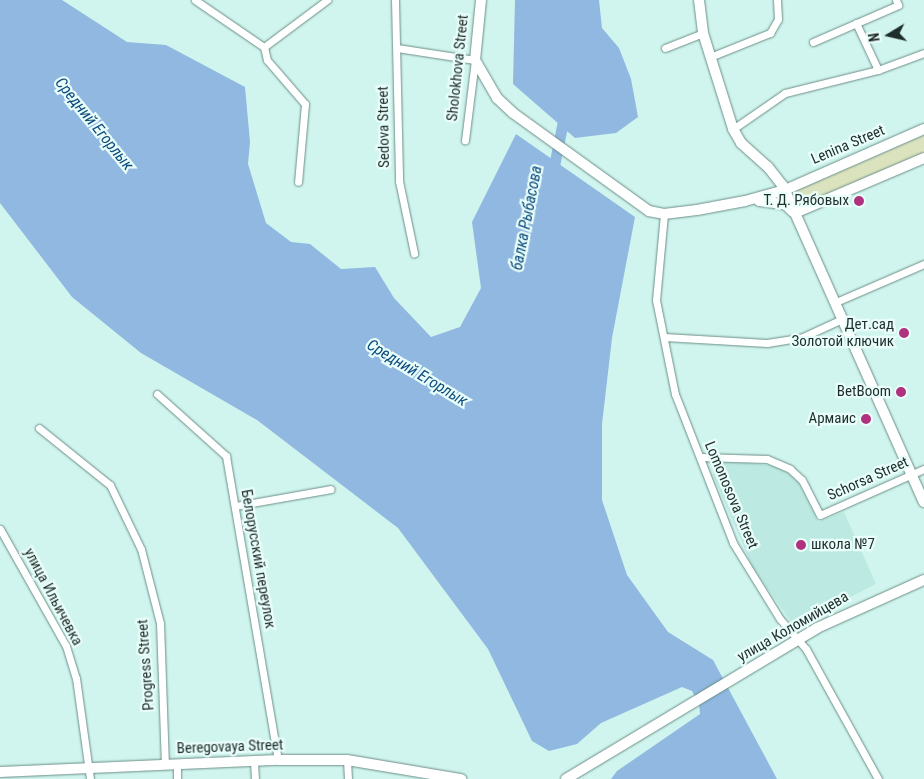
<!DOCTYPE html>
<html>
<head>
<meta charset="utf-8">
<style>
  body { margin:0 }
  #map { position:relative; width:924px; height:779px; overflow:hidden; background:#d0f5ee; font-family:"Roboto Condensed",sans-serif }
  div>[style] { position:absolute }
  .built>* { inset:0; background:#bce9e1 }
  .green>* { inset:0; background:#dbe3be }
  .water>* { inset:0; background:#90b8e1 }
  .river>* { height:11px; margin:-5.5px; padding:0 5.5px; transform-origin:5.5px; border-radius:5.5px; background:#90b8e1 }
  .roads { filter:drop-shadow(0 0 1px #6c8e88) drop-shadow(0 0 1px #6c8e88) }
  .street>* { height:7px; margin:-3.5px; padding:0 3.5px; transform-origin:3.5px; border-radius:3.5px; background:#fff }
  .secondary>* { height:10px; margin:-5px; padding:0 5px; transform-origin:5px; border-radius:5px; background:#fff }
  .dots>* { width:14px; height:14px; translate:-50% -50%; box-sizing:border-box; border:2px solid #e9fefa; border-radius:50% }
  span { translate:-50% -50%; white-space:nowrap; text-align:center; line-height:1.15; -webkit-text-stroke:4.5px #e9fefa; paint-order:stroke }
  .street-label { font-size:15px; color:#1f2d2b }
  .poi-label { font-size:15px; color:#1f2d2b }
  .right { translate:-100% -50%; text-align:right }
  .left { translate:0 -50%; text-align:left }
  .water-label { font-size:16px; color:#0c4b7d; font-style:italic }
  .north { position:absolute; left:864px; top:10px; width:50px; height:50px; -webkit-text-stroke:4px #e9fefa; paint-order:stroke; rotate:261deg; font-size:14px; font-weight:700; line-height:20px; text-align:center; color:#1f2d2b }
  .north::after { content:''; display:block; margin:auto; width:18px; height:22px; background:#1f2d2b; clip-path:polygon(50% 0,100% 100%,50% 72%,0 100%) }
</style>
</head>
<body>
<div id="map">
  <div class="built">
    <i style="clip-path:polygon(719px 460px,777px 466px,797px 480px,818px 522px,844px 512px,876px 584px,794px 626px,753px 568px,713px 475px)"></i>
  </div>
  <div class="green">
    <i style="clip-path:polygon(924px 135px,924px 154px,802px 206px,794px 197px,796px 191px)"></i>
  </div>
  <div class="water">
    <i style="clip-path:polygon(0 0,62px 0,127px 42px,166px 45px,245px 87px,250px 142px,248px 164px,266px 223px,291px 242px,310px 244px,341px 269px,375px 267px,394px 298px,431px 337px,460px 327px,481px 288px,472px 222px,516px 134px,635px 217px,612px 338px,602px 424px,602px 500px,627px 575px,668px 632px,713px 660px,777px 779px,611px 779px,617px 771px,700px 714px,699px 704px,692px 691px,682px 687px,601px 723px,577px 744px,549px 751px,532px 741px,488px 649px,398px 528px,257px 420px,141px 353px,72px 297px,0 203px)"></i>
    <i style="clip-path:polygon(515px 0,599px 0,602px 28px,619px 48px,631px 79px,638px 117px,616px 133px,575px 138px,513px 84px)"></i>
  </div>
  <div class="river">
    <i style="left:552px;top:176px;width:66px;rotate:-78.7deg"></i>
  </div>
  <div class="roads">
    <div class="street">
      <i style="left:195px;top:0;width:83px;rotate:34.3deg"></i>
      <i style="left:264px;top:47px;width:79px;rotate:-36.7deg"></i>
      <i style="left:395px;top:0;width:181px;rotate:88.7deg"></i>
      <i style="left:399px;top:181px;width:74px;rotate:78.2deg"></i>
      <i style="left:856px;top:23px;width:52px;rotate:64.9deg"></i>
      <i style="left:813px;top:42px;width:93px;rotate:-23.5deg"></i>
      <i style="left:898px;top:5px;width:5px;rotate:-112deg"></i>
      <i style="left:264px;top:47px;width:13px;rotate:77deg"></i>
      <i style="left:267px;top:60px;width:58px;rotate:49.2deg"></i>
      <i style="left:305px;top:104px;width:78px;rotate:95.1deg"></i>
      <i style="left:397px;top:48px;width:79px;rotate:8.7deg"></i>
      <i style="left:475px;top:60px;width:81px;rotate:97.1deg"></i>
      <i style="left:665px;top:48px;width:41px;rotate:-21.5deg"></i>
      <i style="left:710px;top:57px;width:65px;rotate:-21.8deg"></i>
      <i style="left:770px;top:33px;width:16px;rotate:-60deg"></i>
      <i style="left:778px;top:19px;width:19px;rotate:-93deg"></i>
      <i style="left:733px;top:129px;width:63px;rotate:-34.7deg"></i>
      <i style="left:785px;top:93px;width:96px;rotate:-13.9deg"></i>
      <i style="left:878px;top:70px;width:49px;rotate:-20.3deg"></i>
      <i style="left:664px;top:214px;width:86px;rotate:95.3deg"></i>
      <i style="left:656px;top:300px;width:96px;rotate:78.6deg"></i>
      <i style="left:675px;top:394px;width:160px;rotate:68.7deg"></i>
      <i style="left:733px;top:543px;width:89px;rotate:58.3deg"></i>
      <i style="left:780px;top:619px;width:40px;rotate:49deg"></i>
      <i style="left:806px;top:649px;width:149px;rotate:61deg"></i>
      <i style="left:836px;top:302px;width:96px;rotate:-23.4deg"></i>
      <i style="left:664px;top:337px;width:103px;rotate:3.3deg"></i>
      <i style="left:767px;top:343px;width:36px;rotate:-9deg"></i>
      <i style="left:803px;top:337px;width:43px;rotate:-24.8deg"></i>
      <i style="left:157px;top:394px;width:93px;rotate:41.9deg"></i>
      <i style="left:226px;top:456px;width:308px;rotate:80.3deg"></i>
      <i style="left:39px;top:428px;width:91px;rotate:38.8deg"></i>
      <i style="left:110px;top:485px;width:71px;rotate:64.2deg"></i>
      <i style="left:141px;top:549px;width:76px;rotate:75.6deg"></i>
      <i style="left:160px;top:623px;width:142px;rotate:88deg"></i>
      <i style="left:700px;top:457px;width:67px;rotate:1.7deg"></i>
      <i style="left:767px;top:459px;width:25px;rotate:23deg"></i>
      <i style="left:790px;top:469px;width:16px;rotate:43deg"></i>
      <i style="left:802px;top:480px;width:39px;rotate:63deg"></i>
      <i style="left:820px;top:515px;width:114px;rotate:-23.9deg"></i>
      <i style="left:235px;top:506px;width:97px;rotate:-10deg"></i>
      <i style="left:0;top:529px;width:134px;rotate:60.6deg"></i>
      <i style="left:66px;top:646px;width:34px;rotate:73deg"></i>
      <i style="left:76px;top:678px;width:102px;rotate:82.1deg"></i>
      <i style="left:347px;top:760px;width:19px;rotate:87deg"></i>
      <i style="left:254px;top:761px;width:18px;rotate:87deg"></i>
      <i style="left:177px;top:765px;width:14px;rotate:90deg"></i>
    </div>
    <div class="secondary">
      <i style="left:481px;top:0;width:60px;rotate:95.7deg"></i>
      <i style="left:475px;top:60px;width:44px;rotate:59.9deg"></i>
      <i style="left:497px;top:98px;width:22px;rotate:43deg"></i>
      <i style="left:513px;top:113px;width:168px;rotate:35.8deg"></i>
      <i style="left:649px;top:211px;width:15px;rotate:11deg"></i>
      <i style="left:664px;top:214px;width:33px;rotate:-7deg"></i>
      <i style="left:697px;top:210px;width:49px;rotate:-10.6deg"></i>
      <i style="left:745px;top:201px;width:41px;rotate:-15.4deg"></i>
      <i style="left:785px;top:190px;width:152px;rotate:-23.7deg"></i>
      <i style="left:699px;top:0;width:33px;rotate:83deg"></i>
      <i style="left:703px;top:33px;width:101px;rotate:72.6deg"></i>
      <i style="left:733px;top:129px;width:16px;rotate:60deg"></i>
      <i style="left:741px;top:143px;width:36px;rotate:42deg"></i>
      <i style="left:768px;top:167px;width:24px;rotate:52deg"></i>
      <i style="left:783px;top:186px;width:346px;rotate:66deg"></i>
      <i style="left:759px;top:201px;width:26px;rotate:7deg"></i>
      <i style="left:785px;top:204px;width:11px;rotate:45deg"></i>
      <i style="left:795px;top:213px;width:140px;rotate:-23.1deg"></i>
      <i style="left:0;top:772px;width:278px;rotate:-2.5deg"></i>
      <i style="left:278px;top:760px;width:69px"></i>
      <i style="left:347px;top:760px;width:116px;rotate:9.5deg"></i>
      <i style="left:566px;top:779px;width:293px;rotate:-31deg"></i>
      <i style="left:817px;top:628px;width:117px;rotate:-24.2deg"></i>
    </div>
  </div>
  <div class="dots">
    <i style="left:859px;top:201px;background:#b0317e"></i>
    <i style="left:904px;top:333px;background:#b0317e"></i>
    <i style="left:901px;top:392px;background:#b0317e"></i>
    <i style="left:866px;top:419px;background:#b0317e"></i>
    <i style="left:801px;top:545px;background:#b0317e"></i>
  </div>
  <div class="street-label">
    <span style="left:458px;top:68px;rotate:-84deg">Sholokhova Street</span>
    <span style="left:384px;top:127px;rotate:-91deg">Sedova Street</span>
    <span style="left:848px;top:145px;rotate:-23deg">Lenina Street</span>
    <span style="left:868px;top:479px;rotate:-24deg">Schorsa Street</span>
    <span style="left:731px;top:495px;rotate:67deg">Lomonosova Street</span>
    <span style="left:258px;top:559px;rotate:80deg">Белорусский переулок</span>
    <span style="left:53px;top:597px;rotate:62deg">улица Ильичевка</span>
    <span style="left:793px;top:627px;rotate:-30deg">улица Коломийцева</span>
    <span style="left:146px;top:665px;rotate:-94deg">Progress Street</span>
    <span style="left:230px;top:747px;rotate:-2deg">Beregovaya Street</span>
  </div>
  <div class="poi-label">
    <span class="right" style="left:849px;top:201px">Т. Д. Рябовых</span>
    <span class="right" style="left:894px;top:333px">Дет.сад<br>Золотой ключик</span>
    <span class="right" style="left:891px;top:392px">BetBoom</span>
    <span class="right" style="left:856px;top:419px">Армаис</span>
    <span class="left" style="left:811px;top:545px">школа №7</span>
  </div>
  <div class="water-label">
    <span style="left:94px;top:124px;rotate:51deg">Средний Егорлык</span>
    <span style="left:527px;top:218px;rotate:-79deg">балка Рыбасова</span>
    <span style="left:417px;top:373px;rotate:31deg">Средний Егорлык</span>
  </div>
  <div class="north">N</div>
</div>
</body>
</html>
